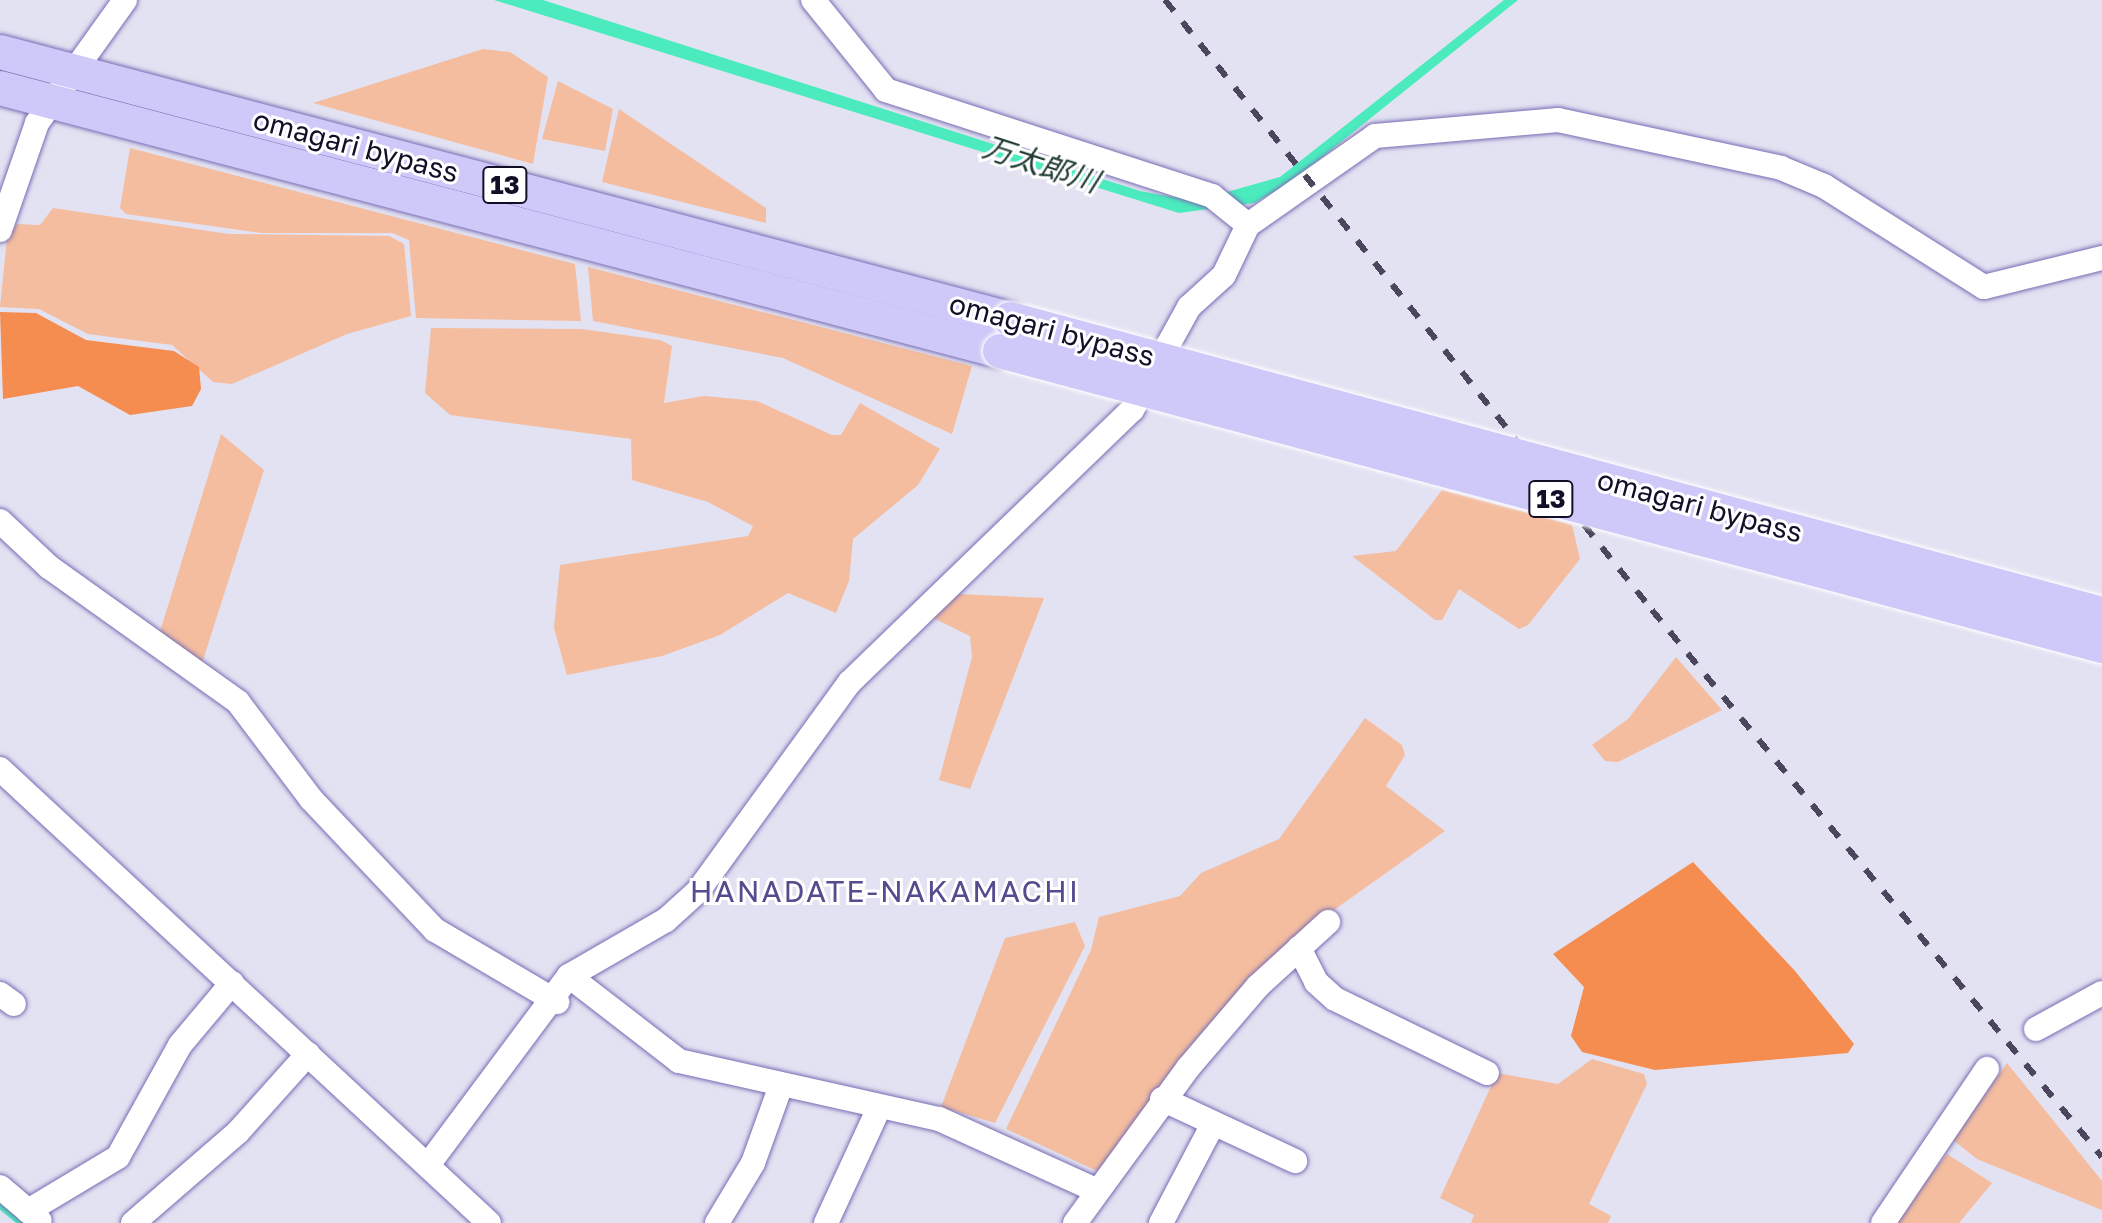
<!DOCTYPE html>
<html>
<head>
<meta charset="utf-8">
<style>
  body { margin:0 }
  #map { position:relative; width:2102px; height:1223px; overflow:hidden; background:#e3e2f2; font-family:"Golos Text","Noto Sans JP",sans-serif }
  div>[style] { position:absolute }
  .green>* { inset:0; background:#f4bd9f }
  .forest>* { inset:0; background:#f48d4f }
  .water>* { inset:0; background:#4bebbe }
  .stream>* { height:6px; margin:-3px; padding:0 3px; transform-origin:3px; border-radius:3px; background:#4bebbe }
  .roads { filter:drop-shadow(0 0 2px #786db5) drop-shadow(0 0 2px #786db5) }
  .minor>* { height:24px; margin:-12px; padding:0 12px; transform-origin:12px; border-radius:12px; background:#fff }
  .highway>* { height:34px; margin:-17px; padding:0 17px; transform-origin:17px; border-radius:17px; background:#cec9f8 }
  .rail>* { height:6px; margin-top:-3px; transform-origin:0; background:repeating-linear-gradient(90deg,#4b465e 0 14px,transparent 0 28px) }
  .bridges { filter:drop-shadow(0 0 2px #fff) drop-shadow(0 0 2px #fff) }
  .highway-bridge>* { height:34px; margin:-17px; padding:0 17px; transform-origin:17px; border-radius:17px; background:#cec9f8 }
  span { translate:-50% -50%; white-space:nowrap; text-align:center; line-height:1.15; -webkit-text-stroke:6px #fff; paint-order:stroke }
  .shield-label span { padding:2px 6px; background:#fff; border:2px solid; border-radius:6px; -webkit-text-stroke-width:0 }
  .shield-label { font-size:26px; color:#130d28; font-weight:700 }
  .street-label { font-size:28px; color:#130d28 }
  .water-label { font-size:30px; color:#243e35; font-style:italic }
  .neighbourhood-label { font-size:30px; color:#574a8f; letter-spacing:2px }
</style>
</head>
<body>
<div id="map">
  <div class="green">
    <i style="clip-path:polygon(483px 49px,510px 52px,548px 77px,533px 164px,313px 103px)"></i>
    <i style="clip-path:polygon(558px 81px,613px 109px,605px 151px,542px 139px)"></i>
    <i style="clip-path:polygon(619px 109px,766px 208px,766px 223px,602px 182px)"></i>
    <i style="clip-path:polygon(130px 148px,575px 264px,581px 321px,416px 318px,409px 240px,392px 233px,262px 233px,126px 214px,120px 208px)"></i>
    <i style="clip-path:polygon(53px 208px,229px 234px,389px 236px,404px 244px,411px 316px,347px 334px,232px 384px,213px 382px,172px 345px,88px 334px,39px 309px,0 307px,7px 238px,17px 224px,40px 225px)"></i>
    <i style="clip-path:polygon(588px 267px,972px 366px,952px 434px,783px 358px,593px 321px)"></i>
    <i style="clip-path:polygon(431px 328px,582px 329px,660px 340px,672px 346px,664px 403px,704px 396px,757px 401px,832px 435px,841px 435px,860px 403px,940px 449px,918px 485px,853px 539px,849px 581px,836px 613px,788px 593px,720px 635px,662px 656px,567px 675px,554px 628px,560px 565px,748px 536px,753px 526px,708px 502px,632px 480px,631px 439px,450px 415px,425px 393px)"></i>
    <i style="clip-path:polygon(221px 434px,264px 470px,202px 663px,159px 635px)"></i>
    <i style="clip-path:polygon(1442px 490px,1572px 525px,1580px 559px,1528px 625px,1519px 629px,1459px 589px,1442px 620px,1435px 620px,1352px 556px,1396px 551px)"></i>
    <i style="clip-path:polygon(959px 594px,1044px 598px,970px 789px,939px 780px,972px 657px,970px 636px,929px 616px)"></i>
    <i style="clip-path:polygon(1676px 657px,1722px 710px,1618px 762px,1605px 761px,1592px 745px,1628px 719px)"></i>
    <i style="clip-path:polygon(1365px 718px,1402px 745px,1405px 755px,1386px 786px,1445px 831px,1327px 915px,1097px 1171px,1006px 1129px,1091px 950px,1099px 917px,1180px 896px,1201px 873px,1279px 839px)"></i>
    <i style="clip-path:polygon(1075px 922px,1085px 946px,995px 1123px,941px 1107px,1005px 938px)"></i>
    <i style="clip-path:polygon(1592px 1059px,1644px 1074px,1647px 1084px,1589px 1204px,1611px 1216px,1608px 1223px,1471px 1223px,1474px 1215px,1440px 1198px,1497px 1073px,1558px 1084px)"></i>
    <i style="clip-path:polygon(2007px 1063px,2102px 1181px,2102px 1210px,1977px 1159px,1953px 1140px)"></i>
    <i style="clip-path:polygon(1947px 1154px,1992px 1183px,1959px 1223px,1892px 1223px)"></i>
  </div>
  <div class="forest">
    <i style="clip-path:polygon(0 312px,36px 313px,86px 340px,174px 351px,199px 367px,201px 389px,192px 406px,130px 415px,78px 386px,3px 399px)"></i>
    <i style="clip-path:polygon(1693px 862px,1795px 971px,1854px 1044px,1848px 1053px,1655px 1070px,1582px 1052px,1571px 1036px,1584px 987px,1553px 954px)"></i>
  </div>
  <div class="water">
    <i style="clip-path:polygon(494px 0,543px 0,1140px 191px,1195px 201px,1280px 177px,1504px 0,1518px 0,1291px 182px,1254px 203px,1179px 213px)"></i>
  </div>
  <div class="stream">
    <i style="left:0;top:1206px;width:27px;rotate:39deg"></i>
  </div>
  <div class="roads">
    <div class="minor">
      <i style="left:1248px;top:225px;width:155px;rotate:-35deg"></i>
      <i style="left:1375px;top:136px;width:184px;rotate:-5deg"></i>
      <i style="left:1558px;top:120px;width:228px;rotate:12.1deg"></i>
      <i style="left:1781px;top:168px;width:47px;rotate:22.7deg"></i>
      <i style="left:1824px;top:186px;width:189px;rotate:32.3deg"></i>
      <i style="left:1984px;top:287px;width:122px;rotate:-13.8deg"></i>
      <i style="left:0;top:230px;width:113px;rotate:-70.9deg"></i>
      <i style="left:37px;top:123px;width:151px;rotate:-54.4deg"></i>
      <i style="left:0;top:521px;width:67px;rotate:43.2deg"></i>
      <i style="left:49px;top:567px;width:232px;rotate:35.5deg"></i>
      <i style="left:238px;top:702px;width:121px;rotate:53deg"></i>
      <i style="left:311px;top:799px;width:180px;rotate:46.6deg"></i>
      <i style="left:435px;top:930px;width:142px;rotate:30.5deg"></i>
      <i style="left:0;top:769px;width:667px;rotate:42.87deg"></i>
      <i style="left:1299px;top:948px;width:38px;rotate:63deg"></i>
      <i style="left:1316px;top:982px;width:25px;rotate:42deg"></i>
      <i style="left:1335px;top:999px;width:169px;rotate:26deg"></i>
      <i style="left:569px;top:976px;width:139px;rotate:37.7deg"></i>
      <i style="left:679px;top:1061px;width:266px;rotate:12.6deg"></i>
      <i style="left:939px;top:1119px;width:169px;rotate:24.4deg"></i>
      <i style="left:0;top:994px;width:17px;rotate:36deg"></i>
      <i style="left:2036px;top:1029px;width:75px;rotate:-28.6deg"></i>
      <i style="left:1162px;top:1099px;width:147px;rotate:25deg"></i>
      <i style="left:428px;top:1165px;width:236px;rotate:-53.3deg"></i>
      <i style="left:569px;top:976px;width:112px;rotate:-30deg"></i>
      <i style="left:666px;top:920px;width:43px;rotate:-42.2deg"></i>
      <i style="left:698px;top:891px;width:258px;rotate:-54deg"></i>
      <i style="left:850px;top:682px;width:392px;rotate:-44deg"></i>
      <i style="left:1132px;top:410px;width:118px;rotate:-61deg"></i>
      <i style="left:1189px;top:307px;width:47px;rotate:-42.4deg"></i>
      <i style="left:1224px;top:275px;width:55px;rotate:-64.4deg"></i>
      <i style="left:1248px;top:225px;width:46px;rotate:-141.1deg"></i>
      <i style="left:1212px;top:196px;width:343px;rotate:-162deg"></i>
      <i style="left:886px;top:90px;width:116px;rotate:-129deg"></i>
      <i style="left:0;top:1187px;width:52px;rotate:40.4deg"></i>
      <i style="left:28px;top:1211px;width:105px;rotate:-31deg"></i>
      <i style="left:118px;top:1157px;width:128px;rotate:-61deg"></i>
      <i style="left:180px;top:1045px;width:81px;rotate:-50deg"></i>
      <i style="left:133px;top:1223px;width:139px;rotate:-40.9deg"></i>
      <i style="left:238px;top:1132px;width:105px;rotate:-48.1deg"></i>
      <i style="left:717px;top:1223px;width:70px;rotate:-59deg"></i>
      <i style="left:753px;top:1163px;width:80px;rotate:-70.2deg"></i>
      <i style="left:826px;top:1223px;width:127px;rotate:-65.3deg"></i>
      <i style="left:1075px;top:1223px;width:192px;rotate:-53.9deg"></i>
      <i style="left:1188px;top:1068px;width:108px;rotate:-49.5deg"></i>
      <i style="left:1258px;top:986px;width:95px;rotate:-42.4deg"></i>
      <i style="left:1161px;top:1223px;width:110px;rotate:-62.3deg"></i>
      <i style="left:1883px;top:1223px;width:186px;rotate:-56deg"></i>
    </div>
    <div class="highway">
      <i style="left:0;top:52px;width:1045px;rotate:14.81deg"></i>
      <i style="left:0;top:88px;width:1034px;rotate:14.74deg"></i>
    </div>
  </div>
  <div class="rail">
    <i style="left:1165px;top:0;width:781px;rotate:51.4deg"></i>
    <i style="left:1652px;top:610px;width:708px;rotate:50.56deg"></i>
  </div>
  <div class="bridges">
    <div class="highway-bridge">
      <i style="left:1010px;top:319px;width:1131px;rotate:15.12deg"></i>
      <i style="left:1000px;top:351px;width:1141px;rotate:14.99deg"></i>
    </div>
  </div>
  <div class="shield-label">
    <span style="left:505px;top:185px">13</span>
    <span style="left:1551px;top:499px">13</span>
  </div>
  <div class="street-label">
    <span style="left:356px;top:146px;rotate:15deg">omagari bypass</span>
    <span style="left:1052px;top:330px;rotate:15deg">omagari bypass</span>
    <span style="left:1700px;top:506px;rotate:15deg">omagari bypass</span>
  </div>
  <div class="water-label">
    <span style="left:1041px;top:164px;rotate:18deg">万太郎川</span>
  </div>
  <div class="neighbourhood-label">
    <span style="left:885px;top:891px">HANADATE-NAKAMACHI</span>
  </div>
</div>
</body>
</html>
